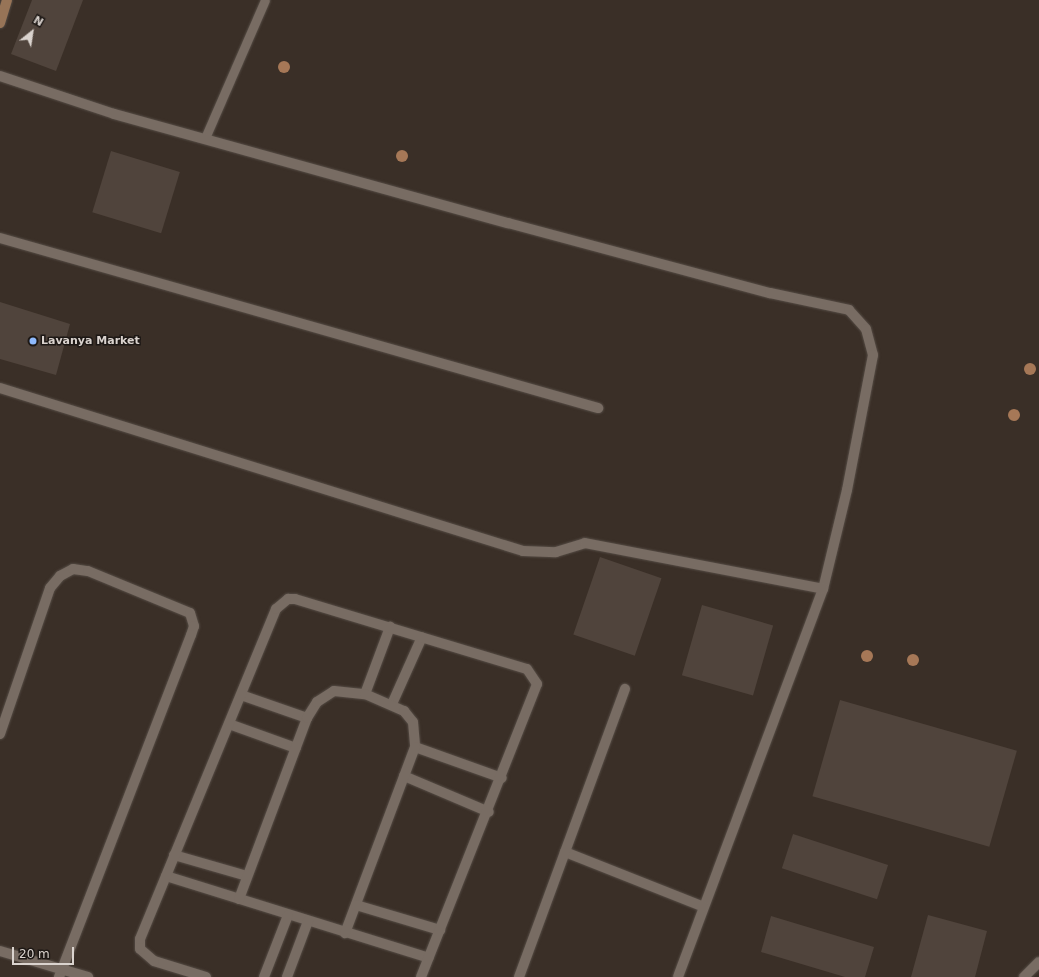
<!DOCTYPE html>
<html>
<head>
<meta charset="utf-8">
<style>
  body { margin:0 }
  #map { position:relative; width:1039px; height:977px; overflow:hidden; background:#3a2f27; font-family:"DejaVu Sans",sans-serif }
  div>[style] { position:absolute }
  .building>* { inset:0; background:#50443c; transform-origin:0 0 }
  .roads { filter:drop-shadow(0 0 1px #554c45) drop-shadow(0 0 1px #554c45) }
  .service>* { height:9px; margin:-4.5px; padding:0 4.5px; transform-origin:4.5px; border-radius:4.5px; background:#786c63 }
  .minor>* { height:10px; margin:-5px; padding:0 5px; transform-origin:5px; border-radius:5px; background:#786c63 }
  .secondary>* { height:10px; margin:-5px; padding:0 5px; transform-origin:5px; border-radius:5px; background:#977457 }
  .trees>* { width:12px; height:12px; margin:-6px; border-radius:50%; background:#a67857 }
  .dots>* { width:11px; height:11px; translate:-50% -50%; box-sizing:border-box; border:2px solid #1d1815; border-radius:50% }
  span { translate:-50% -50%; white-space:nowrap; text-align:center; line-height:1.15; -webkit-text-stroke:3px #1d1815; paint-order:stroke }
  .poi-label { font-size:11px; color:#dad3ce; font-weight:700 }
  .left { translate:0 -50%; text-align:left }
  .north { position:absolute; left:12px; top:12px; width:40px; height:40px; -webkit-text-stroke:3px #1d1815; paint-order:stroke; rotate:30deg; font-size:11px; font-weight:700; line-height:16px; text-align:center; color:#dad3ce }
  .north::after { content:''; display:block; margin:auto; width:14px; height:18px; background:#dad3ce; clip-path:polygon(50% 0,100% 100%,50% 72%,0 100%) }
  .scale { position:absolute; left:12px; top:947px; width:62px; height:18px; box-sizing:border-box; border:2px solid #dad3ce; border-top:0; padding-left:5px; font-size:12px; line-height:14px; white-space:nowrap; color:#dad3ce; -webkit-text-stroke:3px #1d1815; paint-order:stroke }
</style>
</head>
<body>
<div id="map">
  <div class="building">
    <i style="clip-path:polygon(32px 0,83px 0,56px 71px,11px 54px)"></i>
    <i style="left:111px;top:151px;width:72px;height:64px;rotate:17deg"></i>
    <i style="clip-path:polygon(0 302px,70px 324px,56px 375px,0 359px)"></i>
    <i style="left:600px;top:557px;width:65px;height:82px;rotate:19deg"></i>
    <i style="left:702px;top:605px;width:74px;height:73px;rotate:16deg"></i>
    <i style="left:840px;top:700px;width:184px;height:100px;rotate:16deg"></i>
    <i style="left:793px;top:834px;width:100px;height:36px;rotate:18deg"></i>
    <i style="clip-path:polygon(928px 915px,987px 931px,975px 977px,911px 977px)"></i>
    <i style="clip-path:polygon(771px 916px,874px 947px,865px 977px,845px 977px,761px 952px)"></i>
  </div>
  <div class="roads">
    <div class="service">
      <i style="left:205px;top:138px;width:150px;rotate:-66.5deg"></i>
    </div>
    <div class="minor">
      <i style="left:0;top:76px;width:120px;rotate:18.4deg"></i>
      <i style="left:114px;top:114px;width:409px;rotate:15.5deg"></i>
      <i style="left:508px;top:223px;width:271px;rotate:15deg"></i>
      <i style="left:770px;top:293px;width:81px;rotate:12.1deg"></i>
      <i style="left:849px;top:310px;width:25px;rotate:48deg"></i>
      <i style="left:866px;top:329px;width:27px;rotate:75deg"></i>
      <i style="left:873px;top:355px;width:137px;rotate:100.9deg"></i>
      <i style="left:847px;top:490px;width:102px;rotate:103.6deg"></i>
      <i style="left:823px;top:589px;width:414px;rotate:110.5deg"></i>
      <i style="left:0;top:238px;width:622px;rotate:15.87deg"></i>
      <i style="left:0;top:388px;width:548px;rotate:17.31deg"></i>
      <i style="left:523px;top:551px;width:33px;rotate:2deg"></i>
      <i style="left:556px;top:552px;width:30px;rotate:-17deg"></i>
      <i style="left:585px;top:543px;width:242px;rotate:10.9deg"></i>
      <i style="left:365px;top:694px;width:72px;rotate:-69.5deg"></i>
      <i style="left:241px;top:695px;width:70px;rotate:19.2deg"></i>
      <i style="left:392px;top:704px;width:73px;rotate:-65.9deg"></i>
      <i style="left:229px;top:724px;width:71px;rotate:19.7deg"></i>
      <i style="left:0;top:734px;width:154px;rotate:-71.1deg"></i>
      <i style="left:50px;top:588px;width:16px;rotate:-50deg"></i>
      <i style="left:60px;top:576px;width:15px;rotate:-28deg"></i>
      <i style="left:73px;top:569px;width:15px;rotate:8deg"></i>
      <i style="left:88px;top:571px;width:110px;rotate:22.4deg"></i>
      <i style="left:190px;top:613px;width:14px;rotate:73deg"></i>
      <i style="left:194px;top:626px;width:9px;rotate:108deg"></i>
      <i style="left:191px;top:635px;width:367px;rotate:111.1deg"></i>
      <i style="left:415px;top:747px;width:92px;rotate:19.6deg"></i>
      <i style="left:404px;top:776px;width:92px;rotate:23deg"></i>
      <i style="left:565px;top:852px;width:149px;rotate:21.6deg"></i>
      <i style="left:174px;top:855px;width:76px;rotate:16deg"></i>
      <i style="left:166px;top:876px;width:275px;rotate:17.3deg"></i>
      <i style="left:239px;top:899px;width:193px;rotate:-69.4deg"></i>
      <i style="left:307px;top:718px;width:19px;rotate:-58deg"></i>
      <i style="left:317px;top:702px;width:20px;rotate:-33deg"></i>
      <i style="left:334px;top:691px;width:31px;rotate:6deg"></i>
      <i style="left:365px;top:694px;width:43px;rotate:23.6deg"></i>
      <i style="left:404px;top:711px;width:14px;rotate:51deg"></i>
      <i style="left:413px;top:722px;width:25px;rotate:85deg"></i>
      <i style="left:415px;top:747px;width:199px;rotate:110.6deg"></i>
      <i style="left:356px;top:905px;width:88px;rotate:16.6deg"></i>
      <i style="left:0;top:951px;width:92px;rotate:16.5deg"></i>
      <i style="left:206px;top:977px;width:54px;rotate:-162.9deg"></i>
      <i style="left:154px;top:961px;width:18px;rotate:-139deg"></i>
      <i style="left:140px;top:949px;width:10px;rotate:-90deg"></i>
      <i style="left:140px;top:939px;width:357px;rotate:-67.6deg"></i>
      <i style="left:276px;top:609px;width:16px;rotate:-40deg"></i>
      <i style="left:288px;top:599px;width:7px"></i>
      <i style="left:295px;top:599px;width:242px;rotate:16.8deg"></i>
      <i style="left:527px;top:669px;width:18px;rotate:56deg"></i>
      <i style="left:537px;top:684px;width:315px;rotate:111.6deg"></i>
      <i style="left:264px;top:977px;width:66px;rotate:-68.8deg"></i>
      <i style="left:287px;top:977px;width:60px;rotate:-69.4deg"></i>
      <i style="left:519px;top:977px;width:307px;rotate:-69.8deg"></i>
      <i style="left:1024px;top:977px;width:21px;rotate:-45deg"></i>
    </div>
    <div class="secondary">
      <i style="left:0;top:23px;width:24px;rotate:-73deg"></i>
    </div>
  </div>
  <div class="trees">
    <i style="left:284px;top:67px"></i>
    <i style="left:402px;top:156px"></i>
    <i style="left:1030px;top:369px"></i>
    <i style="left:1014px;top:415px"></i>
    <i style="left:867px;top:656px"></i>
    <i style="left:913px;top:660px"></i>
  </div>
  <div class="dots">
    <i style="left:33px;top:341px;background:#8eb9fc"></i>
  </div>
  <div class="poi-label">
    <span class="left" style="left:41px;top:341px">Lavanya Market</span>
  </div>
  <div class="north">N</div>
  <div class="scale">20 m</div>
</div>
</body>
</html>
